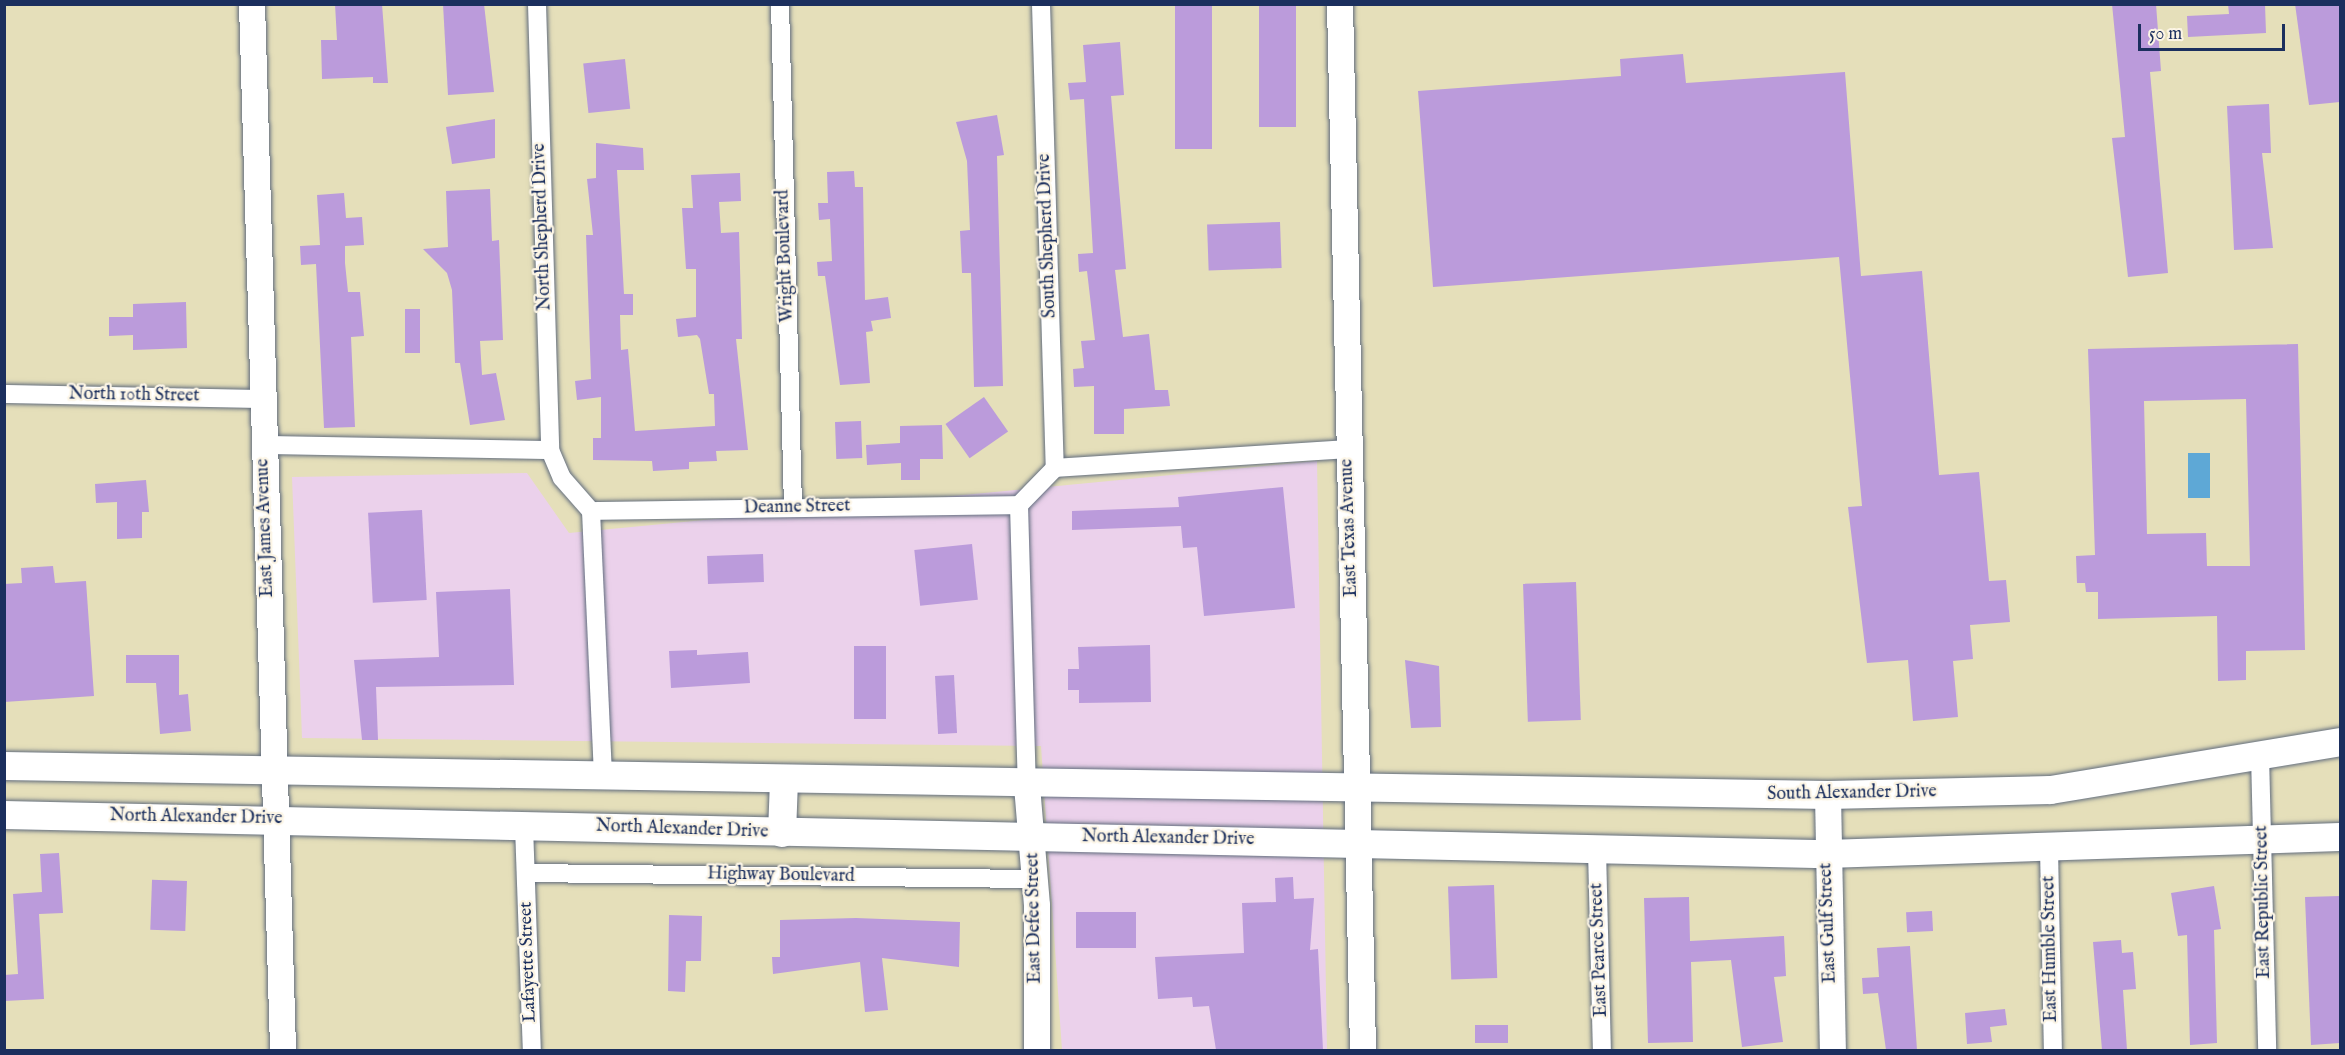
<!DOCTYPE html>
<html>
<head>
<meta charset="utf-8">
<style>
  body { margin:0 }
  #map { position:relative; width:2345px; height:1055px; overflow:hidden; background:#e5dfba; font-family:"IM FELL English",serif }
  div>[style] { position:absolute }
  .built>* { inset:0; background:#ebd1eb }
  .water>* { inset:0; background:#5ea8d6; transform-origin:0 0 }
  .building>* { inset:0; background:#bb9bdb; transform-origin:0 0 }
  .roads { filter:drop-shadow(0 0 2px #626d7e) drop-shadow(0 0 2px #626d7e) }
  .street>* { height:18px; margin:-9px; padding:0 9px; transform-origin:9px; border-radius:9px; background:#fff }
  .secondary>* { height:26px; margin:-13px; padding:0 13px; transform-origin:13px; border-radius:13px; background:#fff }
  .primary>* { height:28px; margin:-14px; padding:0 14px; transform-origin:14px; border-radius:14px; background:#fff }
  span { translate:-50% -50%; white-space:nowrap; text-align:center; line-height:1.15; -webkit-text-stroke:4.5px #fcf5e5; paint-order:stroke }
  .street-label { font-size:18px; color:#1b2f5e }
  .frame { position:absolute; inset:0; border:6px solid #1b2f5e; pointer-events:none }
  .scale { position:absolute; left:2138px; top:24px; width:147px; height:27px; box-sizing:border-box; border:3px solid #1b2f5e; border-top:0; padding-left:8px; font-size:18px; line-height:21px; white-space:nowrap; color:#1b2f5e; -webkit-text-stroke:4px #fcf5e5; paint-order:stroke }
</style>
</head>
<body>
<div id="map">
  <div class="built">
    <i style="clip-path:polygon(1317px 461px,1327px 1050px,1062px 1050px,1041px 746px,302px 738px,292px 477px,527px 473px,569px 533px)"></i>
  </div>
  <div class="water">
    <i style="left:2188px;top:453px;width:22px;height:45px"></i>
  </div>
  <div class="building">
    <i style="clip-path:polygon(335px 4px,382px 4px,388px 83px,373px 83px,373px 77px,322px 79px,321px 40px,337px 40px)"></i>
    <i style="clip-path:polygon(443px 4px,484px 4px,494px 92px,448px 95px)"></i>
    <i style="left:1175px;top:4px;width:37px;height:145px"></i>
    <i style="left:1259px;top:4px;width:37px;height:123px"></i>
    <i style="clip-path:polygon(2112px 4px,2156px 4px,2161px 71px,2150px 72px,2168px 273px,2128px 277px,2112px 138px,2125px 137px)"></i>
    <i style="clip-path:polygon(2228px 4px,2265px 4px,2266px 33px,2188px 37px,2187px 16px,2229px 14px)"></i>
    <i style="clip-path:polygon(2295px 4px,2339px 4px,2340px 102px,2309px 105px)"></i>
    <i style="clip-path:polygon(1120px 42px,1124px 95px,1111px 96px,1126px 269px,1115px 270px,1123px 337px,1149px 334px,1155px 390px,1168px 390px,1170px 406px,1124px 409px,1124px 434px,1094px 434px,1094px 386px,1074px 387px,1073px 369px,1084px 368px,1081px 341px,1095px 340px,1087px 271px,1079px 272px,1078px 254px,1093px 253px,1084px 99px,1070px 100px,1068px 83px,1086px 82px,1083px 45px)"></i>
    <i style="clip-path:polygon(1683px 54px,1686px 83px,1845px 72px,1861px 276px,1922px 271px,1939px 475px,1979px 472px,1989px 581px,2006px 580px,2010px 622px,1970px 625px,1973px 659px,1953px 661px,1958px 717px,1913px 721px,1908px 660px,1867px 663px,1848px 507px,1862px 506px,1839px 257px,1433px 287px,1418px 91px,1621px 76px,1620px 59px)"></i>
    <i style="left:625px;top:59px;width:50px;height:42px;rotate:84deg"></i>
    <i style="clip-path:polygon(2269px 104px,2271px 153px,2262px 153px,2273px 248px,2234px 250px,2227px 106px)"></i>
    <i style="clip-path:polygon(997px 115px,1004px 155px,997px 156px,1003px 386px,974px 387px,971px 273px,962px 273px,960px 231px,970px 230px,967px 161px,956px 122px)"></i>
    <i style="clip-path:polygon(495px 119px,495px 158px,452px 164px,446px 127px)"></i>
    <i style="clip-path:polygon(596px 143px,643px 148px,644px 170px,617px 170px,624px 294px,633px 294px,633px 315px,620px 315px,621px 350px,628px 349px,635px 431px,715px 426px,714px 394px,709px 394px,700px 339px,697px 335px,678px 337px,676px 319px,696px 317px,696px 269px,686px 269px,682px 208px,693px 208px,691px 175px,740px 173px,741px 201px,719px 202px,721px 233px,739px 232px,742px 339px,736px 339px,748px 450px,716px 451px,717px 461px,689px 462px,689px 469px,653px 471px,652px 461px,593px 460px,593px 438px,601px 438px,601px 397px,577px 400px,575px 381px,591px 379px,586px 235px,593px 235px,587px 179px,596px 178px)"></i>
    <i style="clip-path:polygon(854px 171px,855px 187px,863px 187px,865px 300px,888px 297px,891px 318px,871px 321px,873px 331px,866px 332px,870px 383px,840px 385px,825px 276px,818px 276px,817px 262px,832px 261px,830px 219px,819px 220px,818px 203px,828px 203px,827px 172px)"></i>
    <i style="clip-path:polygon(490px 189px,492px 241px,499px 240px,503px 340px,480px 341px,482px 375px,496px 373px,505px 420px,470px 425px,460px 363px,455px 363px,452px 290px,447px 273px,423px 249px,448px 247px,446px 191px)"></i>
    <i style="clip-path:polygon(344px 193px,346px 218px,362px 217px,364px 245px,345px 246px,345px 263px,348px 292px,360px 292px,364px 336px,351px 337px,355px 427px,324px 428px,316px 264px,301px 265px,300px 246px,320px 245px,317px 195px)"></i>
    <i style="left:1280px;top:222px;width:46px;height:73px;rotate:88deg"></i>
    <i style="clip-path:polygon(186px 302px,187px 348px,133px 350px,133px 335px,109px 336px,109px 317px,133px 317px,133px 304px)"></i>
    <i style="left:405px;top:309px;width:15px;height:44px"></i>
    <i style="clip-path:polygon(evenodd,2298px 344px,2305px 650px,2246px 651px,2246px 680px,2218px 681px,2217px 616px,2098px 619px,2098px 592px,2086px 592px,2085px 583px,2077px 583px,2076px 556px,2095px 555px,2088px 349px,2298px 344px,2246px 399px,2250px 566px,2207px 566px,2206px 533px,2147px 534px,2144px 401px,2246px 399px)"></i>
    <i style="left:984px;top:397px;width:42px;height:47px;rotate:55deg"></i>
    <i style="left:861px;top:421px;width:37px;height:26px;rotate:88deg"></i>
    <i style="clip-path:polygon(942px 425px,943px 459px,920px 459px,920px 480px,901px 480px,901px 463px,867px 465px,866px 445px,900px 443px,900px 426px)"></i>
    <i style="clip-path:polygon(146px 480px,149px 512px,142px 512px,142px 538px,117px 539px,117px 502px,96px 503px,95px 484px)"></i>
    <i style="clip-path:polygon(1283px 487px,1295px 608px,1204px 616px,1197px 547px,1183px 548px,1181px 526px,1072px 530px,1072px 511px,1179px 507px,1178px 497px)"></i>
    <i style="left:422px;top:510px;width:90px;height:54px;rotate:87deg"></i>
    <i style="left:972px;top:544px;width:56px;height:58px;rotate:84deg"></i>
    <i style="left:763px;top:554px;width:28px;height:56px;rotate:88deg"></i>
    <i style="clip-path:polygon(53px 566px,55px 583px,86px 581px,94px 696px,4px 702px,4px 584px,22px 583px,21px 568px)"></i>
    <i style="left:1576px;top:582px;width:138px;height:53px;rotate:88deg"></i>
    <i style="clip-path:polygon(510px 589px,514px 685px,376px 687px,378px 740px,362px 740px,354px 660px,439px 657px,436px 592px)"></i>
    <i style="clip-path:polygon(1150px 645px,1151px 702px,1079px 703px,1079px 690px,1068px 690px,1068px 669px,1079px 669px,1078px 647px)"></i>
    <i style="left:854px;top:646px;width:32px;height:73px"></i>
    <i style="clip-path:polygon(697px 650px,697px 655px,748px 652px,750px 683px,671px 688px,669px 651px)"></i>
    <i style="clip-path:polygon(126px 655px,179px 655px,179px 695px,188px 694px,191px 731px,160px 734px,156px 683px,126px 683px)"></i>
    <i style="clip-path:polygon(1405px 660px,1439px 666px,1441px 727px,1411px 728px)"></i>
    <i style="left:954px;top:675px;width:58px;height:19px;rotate:87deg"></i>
    <i style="clip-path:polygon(59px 853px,63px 913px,39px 914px,44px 999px,4px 1001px,4px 975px,18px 974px,13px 894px,42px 892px,40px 854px)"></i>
    <i style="clip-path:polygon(1293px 877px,1294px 899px,1314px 898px,1310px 950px,1318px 949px,1323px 1050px,1216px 1050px,1209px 1006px,1193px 1007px,1192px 997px,1158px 999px,1155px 957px,1244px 953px,1242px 903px,1276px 902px,1275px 878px)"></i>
    <i style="left:187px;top:881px;width:50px;height:35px;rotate:92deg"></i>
    <i style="left:1494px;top:885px;width:93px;height:46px;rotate:88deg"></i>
    <i style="clip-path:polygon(2214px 886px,2221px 929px,2214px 930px,2217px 1043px,2190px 1045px,2187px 935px,2178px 936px,2171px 893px)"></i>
    <i style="clip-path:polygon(2340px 896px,2340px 1043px,2311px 1045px,2305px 897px)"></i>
    <i style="clip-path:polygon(1689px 897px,1690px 941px,1784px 936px,1786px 976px,1774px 977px,1783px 1042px,1742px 1047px,1731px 960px,1691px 962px,1693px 1042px,1648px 1043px,1644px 898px)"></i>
    <i style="left:1932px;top:911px;width:20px;height:26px;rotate:87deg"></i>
    <i style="left:1076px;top:912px;width:60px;height:36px"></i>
    <i style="clip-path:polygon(669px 915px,702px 916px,701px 961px,686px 961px,685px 992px,668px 991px)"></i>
    <i style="clip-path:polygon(856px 918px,960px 922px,959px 967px,882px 958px,888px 1010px,865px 1012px,860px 962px,773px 974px,772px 957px,780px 957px,780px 920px)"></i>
    <i style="clip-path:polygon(2121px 940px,2122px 953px,2133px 952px,2136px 989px,2123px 990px,2127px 1050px,2102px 1050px,2093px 942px)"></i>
    <i style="clip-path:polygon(1910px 946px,1917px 1050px,1886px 1050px,1878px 993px,1863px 994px,1862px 978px,1879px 977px,1877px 948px)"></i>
    <i style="clip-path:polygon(2005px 1009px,2007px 1025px,1990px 1027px,1992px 1042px,1967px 1044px,1965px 1013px)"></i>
    <i style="left:1475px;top:1025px;width:33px;height:18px"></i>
  </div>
  <div class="roads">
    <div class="street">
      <i style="left:537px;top:4px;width:446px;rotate:88.3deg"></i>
      <i style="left:550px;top:450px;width:30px;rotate:67deg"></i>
      <i style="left:562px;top:478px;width:44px;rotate:48.7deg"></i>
      <i style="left:591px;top:511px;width:428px;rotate:-0.8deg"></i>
      <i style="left:1019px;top:505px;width:52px;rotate:-45.8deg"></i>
      <i style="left:1055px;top:468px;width:293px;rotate:-3.7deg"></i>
      <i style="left:780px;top:4px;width:503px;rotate:88.52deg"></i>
      <i style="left:1041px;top:4px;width:464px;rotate:88.3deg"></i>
      <i style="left:4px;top:394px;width:259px;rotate:1.1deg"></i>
      <i style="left:264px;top:445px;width:286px;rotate:1deg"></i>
      <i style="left:1019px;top:505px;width:281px;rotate:88.4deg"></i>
      <i style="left:591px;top:511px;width:264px;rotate:87.4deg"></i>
      <i style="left:2260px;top:755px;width:295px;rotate:88.6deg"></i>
      <i style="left:524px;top:826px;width:224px;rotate:88deg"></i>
      <i style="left:2049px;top:848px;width:202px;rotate:88.9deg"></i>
      <i style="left:1597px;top:850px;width:200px;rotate:88.6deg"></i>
      <i style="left:526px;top:873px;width:509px;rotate:0.68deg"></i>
    </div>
    <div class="secondary">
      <i style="left:252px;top:4px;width:1046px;rotate:88.3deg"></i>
      <i style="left:1340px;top:4px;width:1046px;rotate:88.74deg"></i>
      <i style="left:1027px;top:786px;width:120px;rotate:85.2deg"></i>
      <i style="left:1037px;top:906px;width:144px;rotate:90deg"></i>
      <i style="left:1828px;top:795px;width:255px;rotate:88.9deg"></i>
    </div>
    <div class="primary">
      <i style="left:4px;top:766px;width:1824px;rotate:0.91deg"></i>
      <i style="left:1828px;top:795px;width:223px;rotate:-1.3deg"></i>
      <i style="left:2051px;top:790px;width:293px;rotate:-9.4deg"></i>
      <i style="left:4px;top:815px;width:1823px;rotate:1.23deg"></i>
      <i style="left:1827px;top:854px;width:513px;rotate:-1.9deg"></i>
      <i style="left:782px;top:833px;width:51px;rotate:-87.8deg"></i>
    </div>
  </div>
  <div class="street-label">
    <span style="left:543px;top:227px;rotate:-92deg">North Shepherd Drive</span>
    <span style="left:1048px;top:236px;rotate:-92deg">South Shepherd Drive</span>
    <span style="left:786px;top:256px;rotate:-92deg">Wright Boulevard</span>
    <span style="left:134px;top:396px;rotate:1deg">North 10th Street</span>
    <span style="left:797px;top:508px;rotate:-1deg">Deanne Street</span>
    <span style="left:266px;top:528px;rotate:-92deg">East James Avenue</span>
    <span style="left:1350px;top:528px;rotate:-92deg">East Texas Avenue</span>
    <span style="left:1852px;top:794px;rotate:-1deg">South Alexander Drive</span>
    <span style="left:196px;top:818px;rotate:1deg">North Alexander Drive</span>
    <span style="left:682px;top:830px;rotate:2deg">North Alexander Drive</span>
    <span style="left:1168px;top:839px;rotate:1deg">North Alexander Drive</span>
    <span style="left:781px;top:876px;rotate:1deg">Highway Boulevard</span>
    <span style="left:2264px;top:902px;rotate:-91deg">East Republic Street</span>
    <span style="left:1035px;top:918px;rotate:-91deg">East Defee Street</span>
    <span style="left:1829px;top:923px;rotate:-92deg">East Gulf Street</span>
    <span style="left:2051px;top:949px;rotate:-91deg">East Humble Street</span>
    <span style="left:1600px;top:950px;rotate:-92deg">East Pearce Street</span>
    <span style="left:529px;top:962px;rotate:-92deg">Lafayette Street</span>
  </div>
  <div class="frame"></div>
  <div class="scale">50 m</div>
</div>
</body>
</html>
